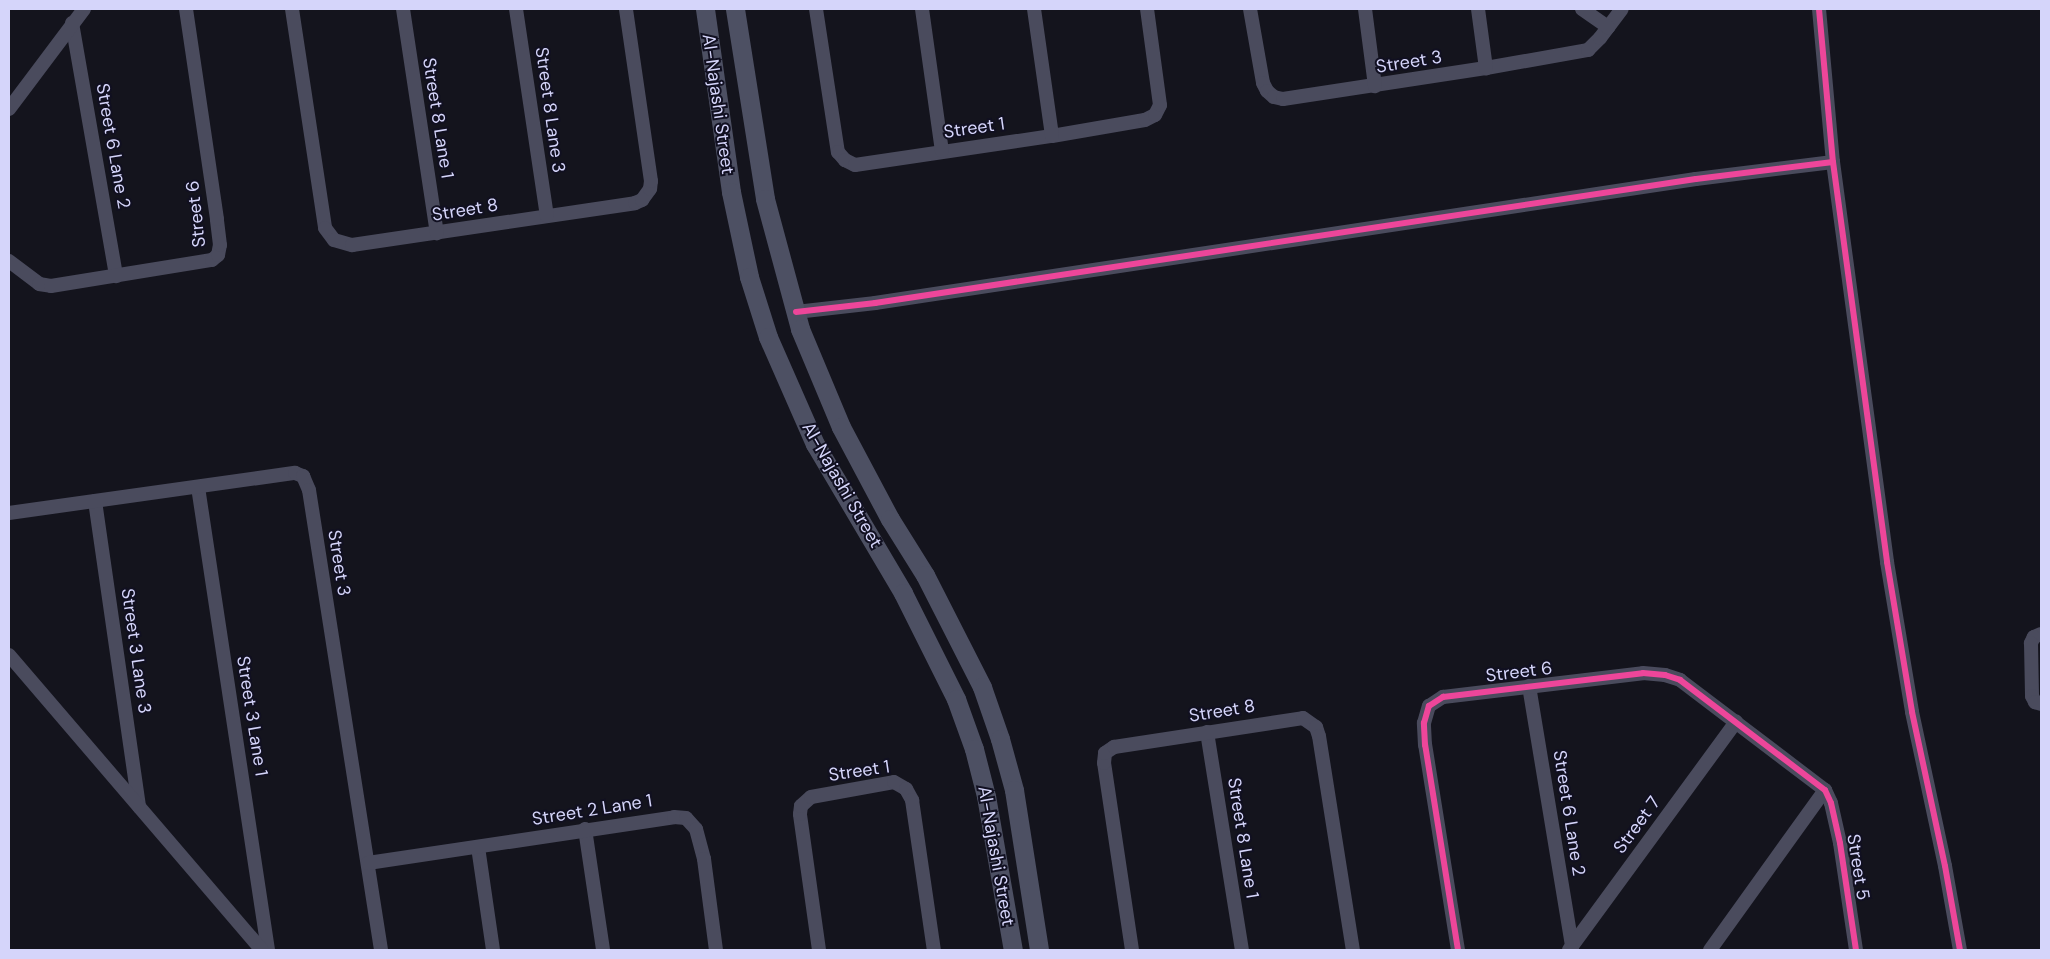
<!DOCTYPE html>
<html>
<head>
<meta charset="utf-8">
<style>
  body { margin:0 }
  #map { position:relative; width:2050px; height:959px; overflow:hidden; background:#14141d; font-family:"DM Sans",sans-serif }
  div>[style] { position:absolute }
  .street>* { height:14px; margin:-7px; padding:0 7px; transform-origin:7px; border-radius:7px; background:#4a4b5d }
  .secondary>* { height:19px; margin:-9.5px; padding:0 9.5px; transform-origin:9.5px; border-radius:9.5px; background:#4d5063 }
  .cycleway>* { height:6px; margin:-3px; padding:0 3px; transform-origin:3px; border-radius:3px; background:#ed469a }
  span { translate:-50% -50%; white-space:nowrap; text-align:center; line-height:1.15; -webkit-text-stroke:4px #111021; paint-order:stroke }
  .street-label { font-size:18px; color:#d5d5fa }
  .frame { position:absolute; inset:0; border:10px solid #d5d5fa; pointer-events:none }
</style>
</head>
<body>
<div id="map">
  <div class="street">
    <i style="left:292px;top:9px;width:221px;rotate:81.4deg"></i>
    <i style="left:325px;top:228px;width:15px;rotate:53deg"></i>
    <i style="left:334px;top:240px;width:19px;rotate:16deg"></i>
    <i style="left:352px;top:245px;width:286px;rotate:-8.4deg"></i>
    <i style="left:635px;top:203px;width:8px;rotate:-23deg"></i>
    <i style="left:642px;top:200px;width:14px;rotate:-54deg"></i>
    <i style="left:650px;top:189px;width:8px;rotate:-83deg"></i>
    <i style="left:651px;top:181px;width:174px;rotate:-98.3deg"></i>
    <i style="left:403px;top:9px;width:227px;rotate:81.4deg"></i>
    <i style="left:516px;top:9px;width:209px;rotate:81.5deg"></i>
    <i style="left:816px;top:9px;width:145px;rotate:81.3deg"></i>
    <i style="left:838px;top:152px;width:11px;rotate:49deg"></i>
    <i style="left:845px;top:160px;width:11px;rotate:27deg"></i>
    <i style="left:855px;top:165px;width:199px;rotate:-8.4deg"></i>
    <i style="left:1052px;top:136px;width:94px;rotate:-9.8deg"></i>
    <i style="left:1145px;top:120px;width:11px;rotate:-27deg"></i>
    <i style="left:1155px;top:115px;width:11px;rotate:-63deg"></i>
    <i style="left:1160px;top:105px;width:97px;rotate:-97.7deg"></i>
    <i style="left:922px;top:9px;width:143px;rotate:82deg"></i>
    <i style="left:1034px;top:9px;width:128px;rotate:81.9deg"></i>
    <i style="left:1250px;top:9px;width:75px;rotate:80deg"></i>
    <i style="left:1263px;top:83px;width:9px;rotate:63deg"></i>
    <i style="left:1267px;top:91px;width:9px;rotate:41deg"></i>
    <i style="left:1274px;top:97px;width:9px;rotate:13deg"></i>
    <i style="left:1283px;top:99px;width:205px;rotate:-8.7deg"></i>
    <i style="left:1486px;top:68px;width:104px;rotate:-10deg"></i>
    <i style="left:1588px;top:50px;width:17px;rotate:-45deg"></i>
    <i style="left:1600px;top:38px;width:36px;rotate:-53deg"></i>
    <i style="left:1365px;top:9px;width:78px;rotate:82.6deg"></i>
    <i style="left:1478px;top:9px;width:60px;rotate:82.3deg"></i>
    <i style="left:1582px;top:9px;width:32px;rotate:35deg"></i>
    <i style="left:1819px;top:9px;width:154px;rotate:84.8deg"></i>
    <i style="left:1833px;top:162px;width:404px;rotate:82.3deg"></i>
    <i style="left:1887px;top:562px;width:152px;rotate:80.5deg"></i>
    <i style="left:1912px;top:712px;width:157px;rotate:77.9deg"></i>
    <i style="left:1945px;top:866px;width:85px;rotate:79.9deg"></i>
    <i style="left:72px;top:23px;width:257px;rotate:80.1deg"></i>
    <i style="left:9px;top:109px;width:125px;rotate:-53.1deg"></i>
    <i style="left:9px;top:261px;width:38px;rotate:37deg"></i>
    <i style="left:39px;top:284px;width:12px;rotate:9deg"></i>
    <i style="left:51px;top:286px;width:163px;rotate:-9.2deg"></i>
    <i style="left:212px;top:260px;width:8px;rotate:-40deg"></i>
    <i style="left:218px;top:255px;width:10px;rotate:-79deg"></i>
    <i style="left:220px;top:245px;width:26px;rotate:-97deg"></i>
    <i style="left:217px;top:219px;width:212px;rotate:-98.4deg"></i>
    <i style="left:796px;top:312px;width:80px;rotate:-6.5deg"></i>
    <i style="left:875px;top:303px;width:830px;rotate:-8.59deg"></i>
    <i style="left:1696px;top:179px;width:138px;rotate:-7.1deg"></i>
    <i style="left:198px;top:487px;width:468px;rotate:81.4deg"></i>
    <i style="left:95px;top:501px;width:309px;rotate:81.8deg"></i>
    <i style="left:9px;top:513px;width:289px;rotate:-8deg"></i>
    <i style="left:295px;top:473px;width:9px;rotate:21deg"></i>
    <i style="left:303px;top:476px;width:15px;rotate:67deg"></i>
    <i style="left:309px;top:490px;width:466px;rotate:81.1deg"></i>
    <i style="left:2041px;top:634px;width:8px;rotate:157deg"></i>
    <i style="left:2034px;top:637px;width:7px;rotate:117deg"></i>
    <i style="left:2031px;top:643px;width:53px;rotate:88.9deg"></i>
    <i style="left:2032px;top:696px;width:7px;rotate:63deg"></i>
    <i style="left:2035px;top:702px;width:6px;rotate:18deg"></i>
    <i style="left:9px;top:655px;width:389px;rotate:49.4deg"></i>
    <i style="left:1529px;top:686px;width:264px;rotate:80.6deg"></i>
    <i style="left:1207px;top:732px;width:221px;rotate:80.9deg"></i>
    <i style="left:585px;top:829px;width:122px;rotate:81.5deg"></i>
    <i style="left:478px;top:847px;width:104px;rotate:81.7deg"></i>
    <i style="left:368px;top:863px;width:309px;rotate:-8.5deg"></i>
    <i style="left:674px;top:817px;width:12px;rotate:5deg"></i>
    <i style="left:686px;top:818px;width:15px;rotate:48deg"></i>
    <i style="left:696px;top:829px;width:31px;rotate:75deg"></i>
    <i style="left:704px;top:859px;width:92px;rotate:82.5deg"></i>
    <i style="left:819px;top:950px;width:137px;rotate:-98deg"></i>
    <i style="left:800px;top:814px;width:8px;rotate:-83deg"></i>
    <i style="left:801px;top:806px;width:13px;rotate:-42deg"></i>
    <i style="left:811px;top:797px;width:84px;rotate:-10.2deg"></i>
    <i style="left:894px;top:782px;width:14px;rotate:30deg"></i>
    <i style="left:906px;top:789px;width:13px;rotate:61deg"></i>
    <i style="left:912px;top:800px;width:152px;rotate:81.7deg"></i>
    <i style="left:1132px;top:950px;width:189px;rotate:-98.5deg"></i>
    <i style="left:1104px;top:763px;width:10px;rotate:-84deg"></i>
    <i style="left:1105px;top:753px;width:11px;rotate:-34deg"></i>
    <i style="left:1114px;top:747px;width:191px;rotate:-8.7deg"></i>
    <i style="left:1303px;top:718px;width:16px;rotate:35deg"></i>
    <i style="left:1316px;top:727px;width:9px;rotate:72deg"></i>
    <i style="left:1319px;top:736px;width:217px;rotate:81deg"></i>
    <i style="left:1458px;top:950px;width:208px;rotate:-99.1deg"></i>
    <i style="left:1425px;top:745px;width:22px;rotate:-93deg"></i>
    <i style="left:1424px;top:723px;width:18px;rotate:-74deg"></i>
    <i style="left:1429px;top:706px;width:17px;rotate:-33deg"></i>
    <i style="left:1443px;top:697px;width:201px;rotate:-6.8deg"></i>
    <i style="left:1643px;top:673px;width:22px;rotate:5deg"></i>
    <i style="left:1665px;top:675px;width:16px;rotate:18deg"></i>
    <i style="left:1680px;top:680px;width:182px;rotate:37.2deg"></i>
    <i style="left:1825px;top:790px;width:14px;rotate:65deg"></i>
    <i style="left:1831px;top:803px;width:41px;rotate:77.3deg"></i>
    <i style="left:1840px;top:843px;width:108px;rotate:81.5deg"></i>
    <i style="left:1569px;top:950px;width:283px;rotate:-53.8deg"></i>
    <i style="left:1710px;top:950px;width:197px;rotate:-54.3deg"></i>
  </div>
  <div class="secondary">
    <i style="left:705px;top:9px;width:185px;rotate:81.9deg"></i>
    <i style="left:731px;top:192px;width:87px;rotate:78deg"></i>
    <i style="left:749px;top:277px;width:63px;rotate:72.4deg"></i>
    <i style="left:768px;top:337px;width:117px;rotate:66.3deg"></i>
    <i style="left:815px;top:444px;width:173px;rotate:59.4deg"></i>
    <i style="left:903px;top:593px;width:119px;rotate:63.4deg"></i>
    <i style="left:956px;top:699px;width:53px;rotate:70.2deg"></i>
    <i style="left:974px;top:749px;width:49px;rotate:75.7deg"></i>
    <i style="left:986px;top:796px;width:156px;rotate:80.1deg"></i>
    <i style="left:735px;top:9px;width:192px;rotate:81deg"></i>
    <i style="left:765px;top:199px;width:135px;rotate:74.9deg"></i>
    <i style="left:800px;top:329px;width:106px;rotate:67.3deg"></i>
    <i style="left:841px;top:427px;width:104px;rotate:62deg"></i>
    <i style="left:890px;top:519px;width:66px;rotate:58deg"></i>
    <i style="left:925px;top:575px;width:126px;rotate:63deg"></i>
    <i style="left:982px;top:687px;width:55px;rotate:70.9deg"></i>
    <i style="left:1000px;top:739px;width:53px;rotate:74.6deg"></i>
    <i style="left:1014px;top:790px;width:162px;rotate:81.1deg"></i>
  </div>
  <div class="cycleway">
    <i style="left:1819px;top:9px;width:154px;rotate:84.8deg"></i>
    <i style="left:1833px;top:162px;width:404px;rotate:82.3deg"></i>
    <i style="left:1887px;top:562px;width:152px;rotate:80.5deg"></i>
    <i style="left:1912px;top:712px;width:157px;rotate:77.9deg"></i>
    <i style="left:1945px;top:866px;width:85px;rotate:79.9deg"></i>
    <i style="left:796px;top:312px;width:80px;rotate:-6.5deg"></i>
    <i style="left:875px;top:303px;width:830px;rotate:-8.59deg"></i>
    <i style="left:1696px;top:179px;width:138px;rotate:-7.1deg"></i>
    <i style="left:1458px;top:950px;width:208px;rotate:-99.1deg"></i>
    <i style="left:1425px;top:745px;width:22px;rotate:-93deg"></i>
    <i style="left:1424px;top:723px;width:18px;rotate:-74deg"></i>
    <i style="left:1429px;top:706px;width:17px;rotate:-33deg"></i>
    <i style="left:1443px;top:697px;width:201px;rotate:-6.8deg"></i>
    <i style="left:1643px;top:673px;width:22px;rotate:5deg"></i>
    <i style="left:1665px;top:675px;width:16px;rotate:18deg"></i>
    <i style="left:1680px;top:680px;width:182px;rotate:37.2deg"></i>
    <i style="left:1825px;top:790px;width:14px;rotate:65deg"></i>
    <i style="left:1831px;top:803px;width:41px;rotate:77.3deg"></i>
    <i style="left:1840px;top:843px;width:108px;rotate:81.5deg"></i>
  </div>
  <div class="street-label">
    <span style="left:1409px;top:62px;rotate:-9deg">Street 3</span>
    <span style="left:718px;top:104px;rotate:82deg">Al-Najashi Street</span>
    <span style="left:550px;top:110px;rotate:82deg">Street 8 Lane 3</span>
    <span style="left:438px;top:118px;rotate:81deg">Street 8 Lane 1</span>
    <span style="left:974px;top:128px;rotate:-8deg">Street 1</span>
    <span style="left:113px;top:146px;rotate:80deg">Street 6 Lane 2</span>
    <span style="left:465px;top:210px;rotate:-9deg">Street 8</span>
    <span style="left:196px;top:214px;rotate:-96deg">Street 6</span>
    <span style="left:842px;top:485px;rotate:60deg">Al-Najashi Street</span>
    <span style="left:339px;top:563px;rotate:81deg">Street 3</span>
    <span style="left:136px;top:651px;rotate:82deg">Street 3 Lane 3</span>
    <span style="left:1519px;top:672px;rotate:-7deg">Street 6</span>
    <span style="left:1222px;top:711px;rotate:-9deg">Street 8</span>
    <span style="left:252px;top:716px;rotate:81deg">Street 3 Lane 1</span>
    <span style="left:859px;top:771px;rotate:-8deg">Street 1</span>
    <span style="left:592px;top:810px;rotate:-9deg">Street 2 Lane 1</span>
    <span style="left:1569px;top:813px;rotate:81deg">Street 6 Lane 2</span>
    <span style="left:1637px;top:825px;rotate:-54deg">Street 7</span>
    <span style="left:1243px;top:838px;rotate:81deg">Street 8 Lane 1</span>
    <span style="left:996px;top:856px;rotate:80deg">Al-Najashi Street</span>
    <span style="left:1858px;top:867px;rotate:81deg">Street 5</span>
  </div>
  <div class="frame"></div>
</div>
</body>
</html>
